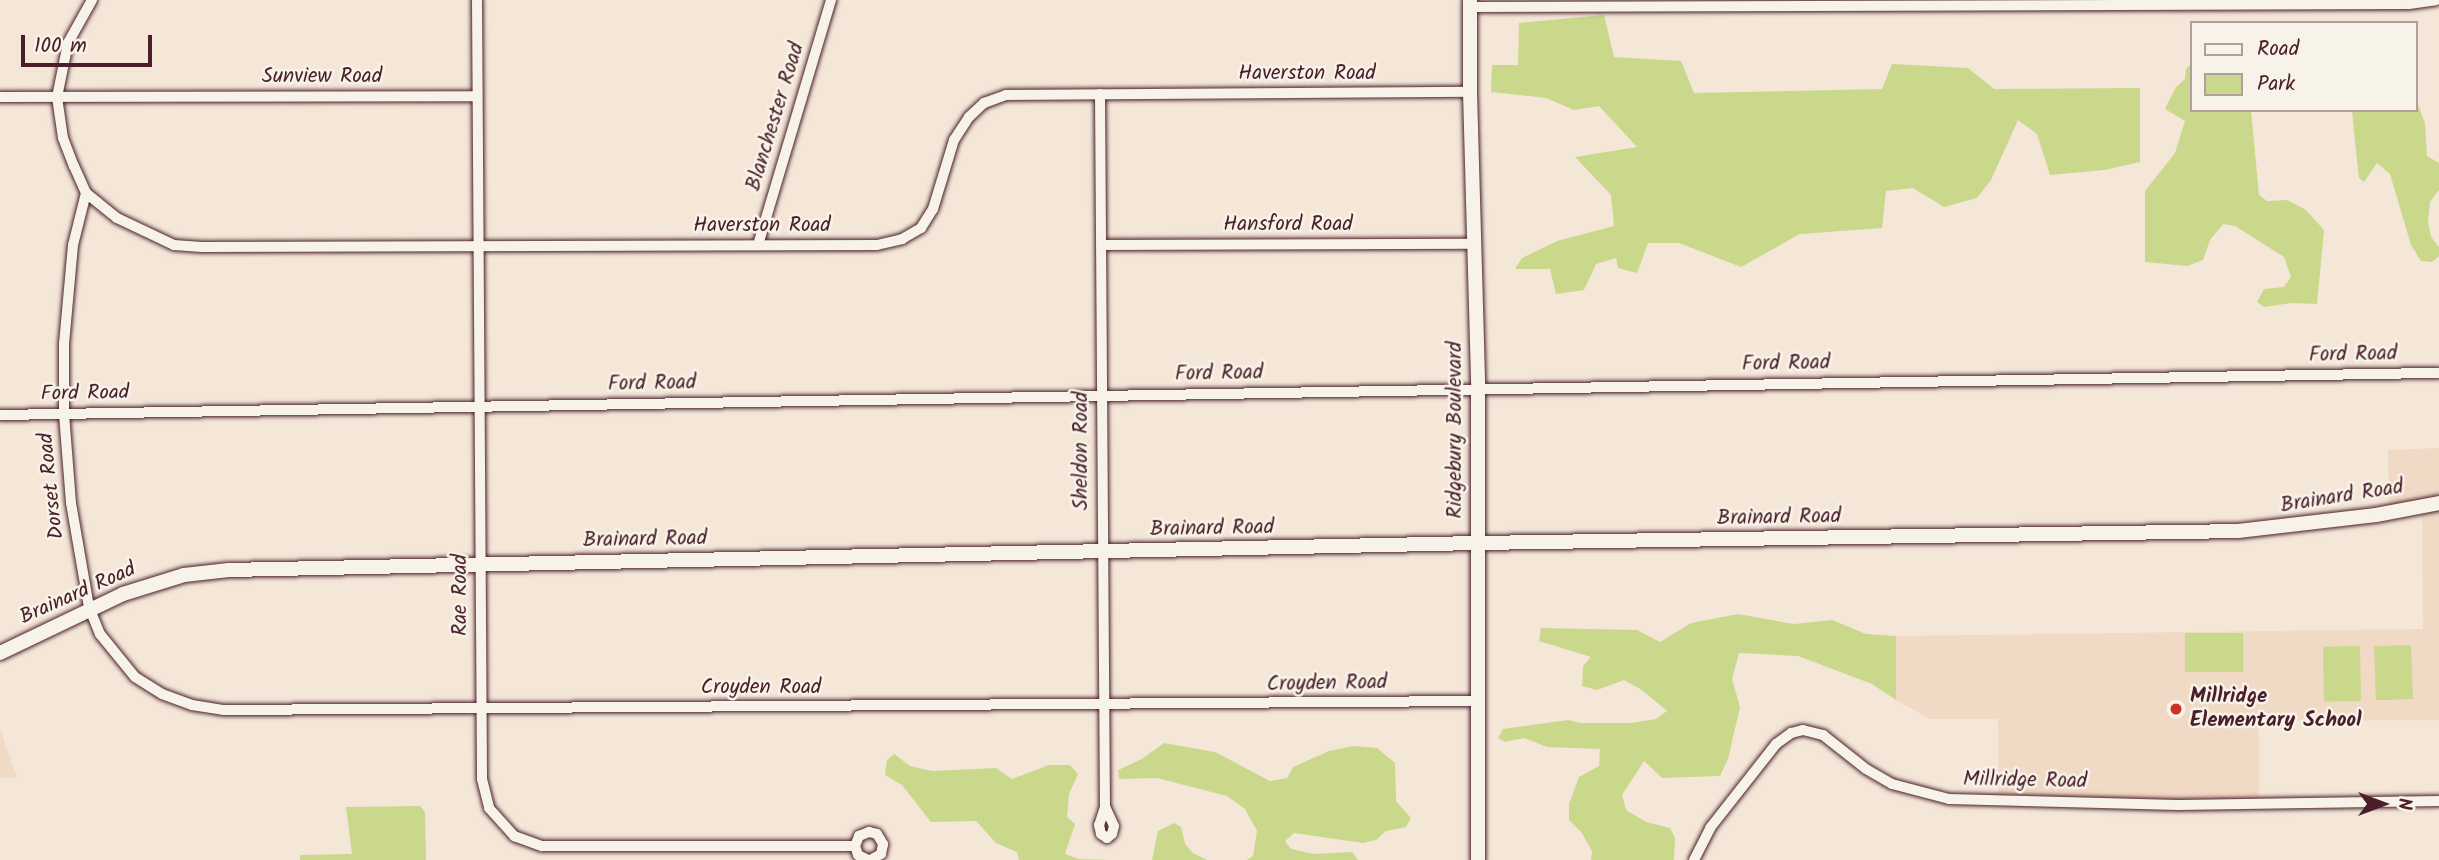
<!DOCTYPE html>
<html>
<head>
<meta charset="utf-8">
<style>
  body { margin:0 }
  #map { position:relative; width:2439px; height:860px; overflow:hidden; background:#f4e7d8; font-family:Kalam,sans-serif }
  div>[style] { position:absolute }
  .built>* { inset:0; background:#f0d9c5 }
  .green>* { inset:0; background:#c9d88b; transform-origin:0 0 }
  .roads { filter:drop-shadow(0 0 2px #4a1f2b) drop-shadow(0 0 2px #4a1f2b) }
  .street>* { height:10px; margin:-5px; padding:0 5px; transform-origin:5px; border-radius:5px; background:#f7f3e8 }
  .secondary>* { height:14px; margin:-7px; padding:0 7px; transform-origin:7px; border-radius:7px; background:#f7f3e8 }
  .dots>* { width:19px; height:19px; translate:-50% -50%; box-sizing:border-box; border:4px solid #f7f3e8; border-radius:50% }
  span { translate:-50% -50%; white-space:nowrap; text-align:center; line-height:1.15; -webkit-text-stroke:5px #f7f3e8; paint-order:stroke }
  .street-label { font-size:21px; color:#4a1f2b }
  .poi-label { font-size:21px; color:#4a1f2b; font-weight:700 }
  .left { translate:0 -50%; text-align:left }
  .legend { position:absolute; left:2190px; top:21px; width:228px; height:91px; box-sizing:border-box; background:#f7f3e8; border:2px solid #b29e9c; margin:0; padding:9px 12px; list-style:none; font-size:21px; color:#4a1f2b }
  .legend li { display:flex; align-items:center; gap:14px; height:35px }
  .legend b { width:35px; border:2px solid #b29e9c }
  .north { position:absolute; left:2348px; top:769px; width:70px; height:70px; -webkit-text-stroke:5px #f7f3e8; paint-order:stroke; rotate:90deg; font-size:19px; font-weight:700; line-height:28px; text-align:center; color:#4a1f2b }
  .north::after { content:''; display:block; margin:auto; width:24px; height:32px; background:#4a1f2b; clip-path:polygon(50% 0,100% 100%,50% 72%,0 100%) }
  .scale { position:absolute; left:21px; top:35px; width:131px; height:32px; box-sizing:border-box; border:4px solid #4a1f2b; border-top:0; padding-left:9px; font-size:21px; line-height:24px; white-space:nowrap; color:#4a1f2b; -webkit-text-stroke:5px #f7f3e8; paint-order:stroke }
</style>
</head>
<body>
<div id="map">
  <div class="built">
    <i style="clip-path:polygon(2439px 448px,2439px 720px,2259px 721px,2259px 803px,1999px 798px,1998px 719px,1930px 719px,1896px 700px,1896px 636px,2423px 629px,2422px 506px,2389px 513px,2388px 450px)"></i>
    <i style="clip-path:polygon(0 728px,17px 778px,0 778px)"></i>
  </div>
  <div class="green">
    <i style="clip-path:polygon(1604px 15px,1614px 57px,1681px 61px,1694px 93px,1882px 89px,1892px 64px,1968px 68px,1994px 89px,2140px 88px,2140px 162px,2104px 170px,2050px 175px,2037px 134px,2018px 120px,1991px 180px,1977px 198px,1944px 207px,1913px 188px,1886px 191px,1882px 228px,1800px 234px,1741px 267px,1679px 243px,1648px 243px,1637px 273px,1618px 268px,1616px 258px,1596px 264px,1584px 290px,1556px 294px,1550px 269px,1515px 269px,1522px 258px,1557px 241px,1614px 226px,1611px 195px,1575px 157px,1637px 147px,1599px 106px,1574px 110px,1546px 98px,1491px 92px,1492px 65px,1518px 65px,1519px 23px)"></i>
    <i style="clip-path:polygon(2192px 63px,2192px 110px,2251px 110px,2259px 195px,2267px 201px,2287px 200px,2306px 210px,2324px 230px,2317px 304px,2292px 303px,2264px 307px,2257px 302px,2264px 289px,2284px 287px,2291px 277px,2284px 257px,2235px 226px,2223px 224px,2210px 240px,2203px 260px,2187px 266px,2145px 262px,2145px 191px,2175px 153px,2185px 121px,2165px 109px,2176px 87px,2185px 79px,2186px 69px)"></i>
    <i style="clip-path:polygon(2417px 102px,2425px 123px,2427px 156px,2439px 163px,2439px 190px,2430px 202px,2428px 221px,2431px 237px,2439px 247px,2439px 256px,2432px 262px,2421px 261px,2411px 245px,2390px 174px,2377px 163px,2364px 182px,2359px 178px,2355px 142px,2352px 110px,2416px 110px)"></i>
    <i style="clip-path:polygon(1738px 614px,1794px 624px,1832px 620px,1866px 634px,1896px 636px,1896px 700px,1872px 684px,1798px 656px,1739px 653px,1732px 679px,1740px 707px,1728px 759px,1720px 776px,1662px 778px,1644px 761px,1622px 795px,1626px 810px,1646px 822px,1670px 828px,1675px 838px,1674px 860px,1591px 860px,1592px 851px,1581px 832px,1569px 820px,1569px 804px,1579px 777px,1599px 766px,1600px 749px,1547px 747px,1524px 738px,1505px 742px,1498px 738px,1503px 729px,1568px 720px,1580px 723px,1631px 723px,1656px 719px,1667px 711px,1642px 690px,1624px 680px,1597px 690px,1582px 686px,1583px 666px,1591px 657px,1539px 641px,1541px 628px,1637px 630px,1660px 642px,1691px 623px)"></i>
    <i style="left:2185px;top:633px;width:58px;height:39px"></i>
    <i style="left:2411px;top:645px;width:54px;height:37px;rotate:88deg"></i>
    <i style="left:2360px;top:646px;width:55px;height:37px;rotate:89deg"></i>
    <i style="clip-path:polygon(1164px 743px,1215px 752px,1270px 781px,1287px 778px,1293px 767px,1329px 751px,1353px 746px,1377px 748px,1395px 763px,1396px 801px,1411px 818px,1406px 827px,1386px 831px,1376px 840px,1363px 843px,1294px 833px,1285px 841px,1291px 849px,1314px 854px,1352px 852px,1358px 860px,1247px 860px,1253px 856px,1257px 831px,1245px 809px,1227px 796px,1157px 778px,1119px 779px,1118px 770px,1142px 759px)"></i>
    <i style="clip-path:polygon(894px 754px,910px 766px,932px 771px,996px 768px,1012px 779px,1049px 765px,1070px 765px,1078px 774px,1069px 794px,1067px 817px,1075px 824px,1065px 854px,1079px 859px,1111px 860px,1019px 860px,1017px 852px,996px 843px,976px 821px,931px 822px,902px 785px,885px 775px,887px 760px)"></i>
    <i style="clip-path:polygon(420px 806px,425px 812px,426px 860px,300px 860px,300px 855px,352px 854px,346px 807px)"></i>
    <i style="clip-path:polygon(1174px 823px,1181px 827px,1185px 844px,1193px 853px,1207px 860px,1152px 860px,1158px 831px)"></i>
  </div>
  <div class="roads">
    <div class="street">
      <i style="left:92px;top:0;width:49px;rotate:119.2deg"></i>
      <i style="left:68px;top:43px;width:55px;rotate:101.5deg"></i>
      <i style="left:57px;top:97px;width:41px;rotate:81.7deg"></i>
      <i style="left:63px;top:138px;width:30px;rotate:69deg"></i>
      <i style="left:74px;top:166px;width:30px;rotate:66deg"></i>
      <i style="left:86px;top:193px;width:40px;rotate:39deg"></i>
      <i style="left:117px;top:218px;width:63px;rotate:25.3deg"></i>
      <i style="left:174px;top:245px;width:28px;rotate:4deg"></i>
      <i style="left:202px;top:247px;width:675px;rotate:-0.17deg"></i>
      <i style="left:877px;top:245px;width:26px;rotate:-13deg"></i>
      <i style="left:902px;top:239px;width:22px;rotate:-30deg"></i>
      <i style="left:921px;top:228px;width:22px;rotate:-58deg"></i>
      <i style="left:933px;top:209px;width:72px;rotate:-73.1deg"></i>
      <i style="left:954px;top:140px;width:27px;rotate:-57deg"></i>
      <i style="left:969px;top:117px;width:21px;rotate:-43deg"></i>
      <i style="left:984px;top:103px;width:23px;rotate:-20deg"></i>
      <i style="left:1006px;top:95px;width:464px;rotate:-0.4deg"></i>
      <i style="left:477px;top:0;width:779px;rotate:89.63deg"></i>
      <i style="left:482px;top:779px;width:30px;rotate:76deg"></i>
      <i style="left:489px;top:808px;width:38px;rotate:48deg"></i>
      <i style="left:514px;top:836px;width:30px;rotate:20deg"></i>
      <i style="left:542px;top:846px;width:313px"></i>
      <i style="left:1470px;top:7px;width:939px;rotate:-0.18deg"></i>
      <i style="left:2409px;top:4px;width:27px;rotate:-8deg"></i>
      <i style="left:1100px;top:94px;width:713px;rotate:89.6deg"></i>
      <i style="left:1105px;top:807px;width:19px;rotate:108deg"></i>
      <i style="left:1099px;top:825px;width:9px;rotate:77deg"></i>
      <i style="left:1101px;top:834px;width:7px;rotate:34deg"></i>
      <i style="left:1107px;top:838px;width:6px;rotate:-39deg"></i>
      <i style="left:1112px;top:834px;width:8px;rotate:-76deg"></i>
      <i style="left:1114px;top:826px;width:21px;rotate:-115deg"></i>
      <i style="left:0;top:97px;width:476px;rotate:-0.1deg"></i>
      <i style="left:86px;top:193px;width:54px;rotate:104deg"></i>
      <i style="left:73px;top:245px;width:98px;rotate:95.2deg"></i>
      <i style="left:64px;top:343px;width:71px;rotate:90deg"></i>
      <i style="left:64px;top:414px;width:89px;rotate:85.5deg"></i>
      <i style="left:71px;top:503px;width:106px;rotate:80.2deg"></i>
      <i style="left:89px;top:607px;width:29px;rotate:68deg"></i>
      <i style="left:100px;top:634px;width:55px;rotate:50.9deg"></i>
      <i style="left:135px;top:677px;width:32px;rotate:32deg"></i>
      <i style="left:162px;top:694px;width:32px;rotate:20deg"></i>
      <i style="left:192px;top:705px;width:31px;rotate:9deg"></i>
      <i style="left:223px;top:710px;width:1255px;rotate:-0.41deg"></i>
      <i style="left:758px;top:245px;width:256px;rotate:-73.4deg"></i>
      <i style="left:1101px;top:245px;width:373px;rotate:-0.2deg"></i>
      <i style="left:0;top:415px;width:2439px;rotate:-0.99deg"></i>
      <i style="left:868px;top:860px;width:11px;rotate:-153deg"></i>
      <i style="left:858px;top:855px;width:9px;rotate:-108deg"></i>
      <i style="left:855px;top:846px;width:11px;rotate:-68deg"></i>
      <i style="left:859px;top:836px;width:11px;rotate:-22deg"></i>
      <i style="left:869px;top:832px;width:8px;rotate:14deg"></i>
      <i style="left:877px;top:834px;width:12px;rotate:59deg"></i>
      <i style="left:883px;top:844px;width:10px;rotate:101deg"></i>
      <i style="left:881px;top:854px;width:13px;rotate:151deg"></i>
      <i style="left:1694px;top:860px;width:36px;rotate:-63deg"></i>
      <i style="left:1710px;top:828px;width:107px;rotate:-51.8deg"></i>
      <i style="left:1776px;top:744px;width:19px;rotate:-36deg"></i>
      <i style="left:1791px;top:733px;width:12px;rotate:-14deg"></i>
      <i style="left:1803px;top:730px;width:21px;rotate:14deg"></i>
      <i style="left:1823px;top:735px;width:55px;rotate:38.3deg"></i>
      <i style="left:1866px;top:769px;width:30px;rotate:30deg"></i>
      <i style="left:1892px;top:784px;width:59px;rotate:14.7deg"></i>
      <i style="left:1949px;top:799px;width:229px;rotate:1.5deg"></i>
      <i style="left:2178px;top:805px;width:261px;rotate:-0.9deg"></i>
    </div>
    <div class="secondary">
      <i style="left:1470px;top:0;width:92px;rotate:90deg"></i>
      <i style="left:1470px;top:92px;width:295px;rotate:88.4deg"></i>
      <i style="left:1478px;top:387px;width:473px;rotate:90deg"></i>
      <i style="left:0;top:653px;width:136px;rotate:-25.6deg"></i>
      <i style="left:123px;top:594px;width:64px;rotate:-17.3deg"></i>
      <i style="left:184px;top:575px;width:45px;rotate:-6.3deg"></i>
      <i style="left:229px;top:570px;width:1249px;rotate:-1.24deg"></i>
      <i style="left:1478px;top:543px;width:760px;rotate:-0.9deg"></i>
      <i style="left:2238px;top:531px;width:139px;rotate:-6.6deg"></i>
      <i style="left:2376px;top:515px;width:64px;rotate:-10.8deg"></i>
    </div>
  </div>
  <div class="dots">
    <i style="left:2176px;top:709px;background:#c8321e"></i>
  </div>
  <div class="street-label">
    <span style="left:1307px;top:74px">Haverston Road</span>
    <span style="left:322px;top:77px">Sunview Road</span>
    <span style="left:776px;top:117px;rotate:-73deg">Blanchester Road</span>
    <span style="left:1288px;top:225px">Hansford Road</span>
    <span style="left:762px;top:226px">Haverston Road</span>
    <span style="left:2353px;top:355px;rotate:-1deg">Ford Road</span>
    <span style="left:1786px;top:364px;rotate:-1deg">Ford Road</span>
    <span style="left:1219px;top:374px;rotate:-1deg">Ford Road</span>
    <span style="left:652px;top:384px;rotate:-1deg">Ford Road</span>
    <span style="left:85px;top:394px;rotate:-1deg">Ford Road</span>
    <span style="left:1456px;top:430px;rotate:-90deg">Ridgebury Boulevard</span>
    <span style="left:1082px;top:451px;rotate:-90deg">Sheldon Road</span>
    <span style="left:52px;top:486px;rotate:-96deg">Dorset Road</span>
    <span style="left:2342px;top:497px;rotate:-9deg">Brainard Road</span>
    <span style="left:1779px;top:518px;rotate:-1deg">Brainard Road</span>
    <span style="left:1212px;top:529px;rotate:-1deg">Brainard Road</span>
    <span style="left:645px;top:540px;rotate:-1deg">Brainard Road</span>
    <span style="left:78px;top:594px;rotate:-24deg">Brainard Road</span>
    <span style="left:461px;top:595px;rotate:-90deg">Rae Road</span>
    <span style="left:1327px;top:684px;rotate:-1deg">Croyden Road</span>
    <span style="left:761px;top:688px">Croyden Road</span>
    <span style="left:2025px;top:781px;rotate:1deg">Millridge Road</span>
  </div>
  <div class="poi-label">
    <span class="left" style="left:2190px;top:709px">Millridge<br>Elementary School</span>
  </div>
  <ul class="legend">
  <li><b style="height:9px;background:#f7f3e8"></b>Road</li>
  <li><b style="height:19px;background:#c9d88b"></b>Park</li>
  </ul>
  <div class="north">N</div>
  <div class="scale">100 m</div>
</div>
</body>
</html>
